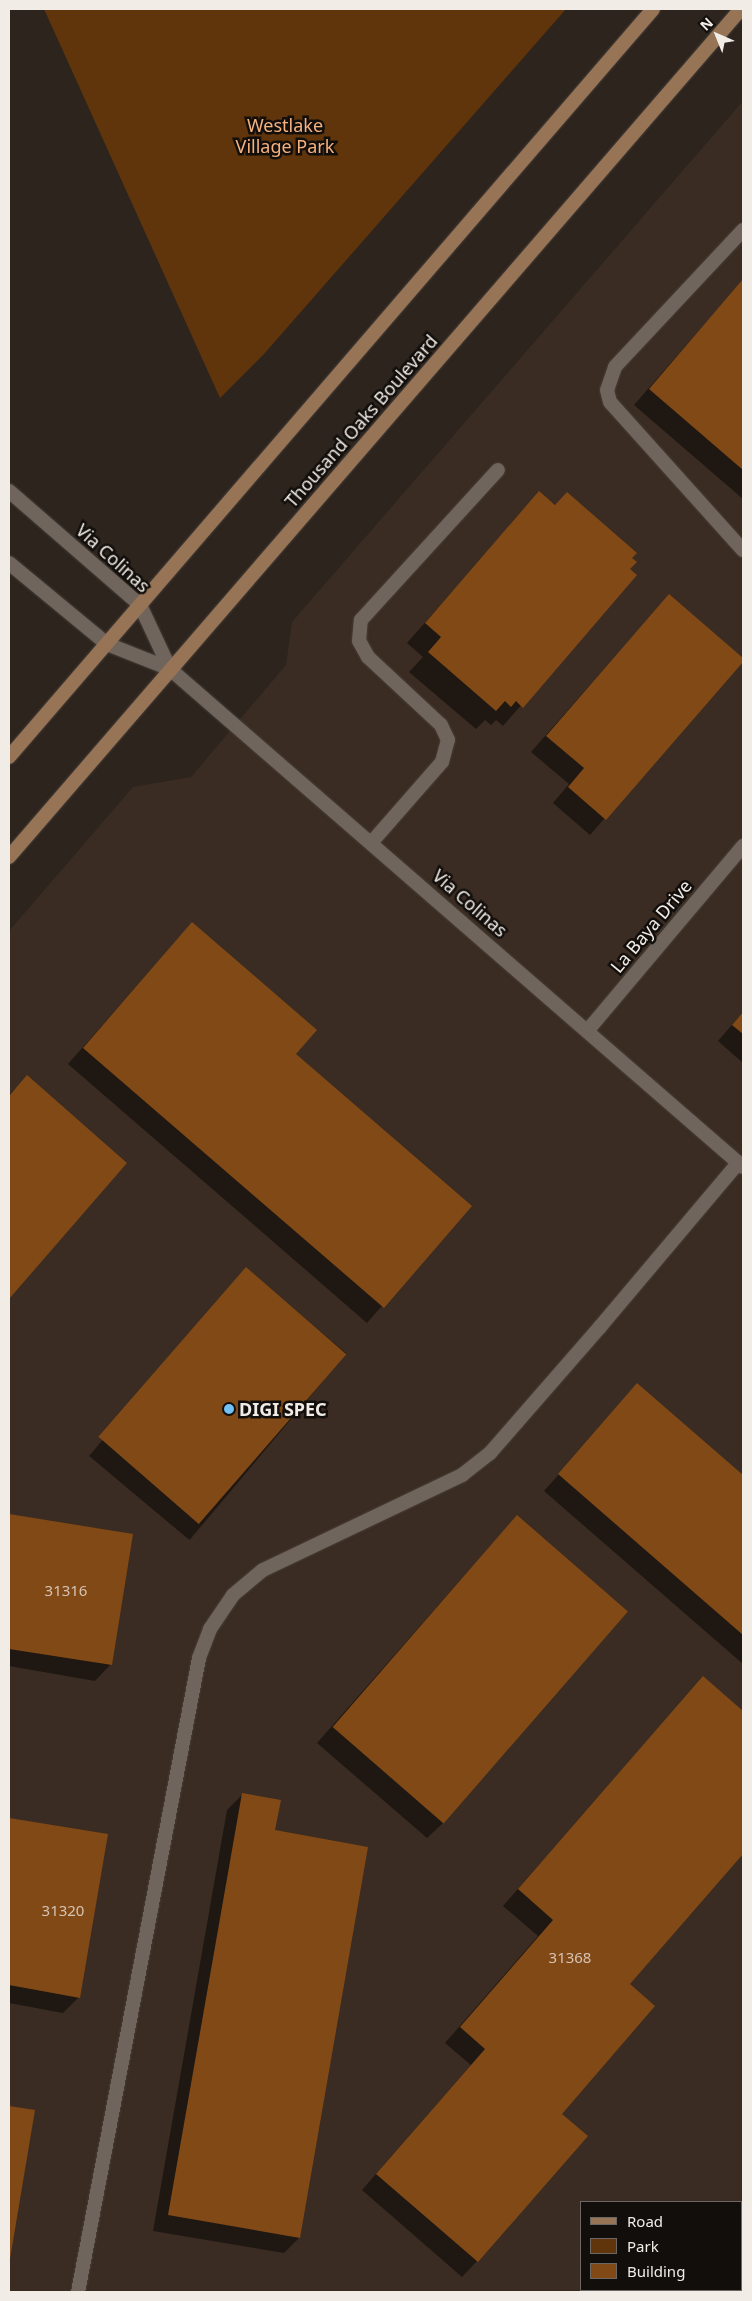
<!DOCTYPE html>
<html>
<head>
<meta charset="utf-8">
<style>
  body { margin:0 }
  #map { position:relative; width:752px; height:2301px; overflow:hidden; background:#2c241d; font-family:"Noto Sans",sans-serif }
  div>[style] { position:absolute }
  .built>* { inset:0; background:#3a2c22 }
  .green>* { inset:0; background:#61350b }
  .shadow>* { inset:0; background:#0007; transform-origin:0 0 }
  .building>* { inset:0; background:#814916; transform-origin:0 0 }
  .roads { filter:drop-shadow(0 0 1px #463e38) drop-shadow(0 0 1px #463e38) }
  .service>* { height:14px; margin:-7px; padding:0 7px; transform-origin:7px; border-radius:7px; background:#70655d }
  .minor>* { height:14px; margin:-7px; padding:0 7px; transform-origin:7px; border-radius:7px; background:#70655d }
  .secondary>* { height:14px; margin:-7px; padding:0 7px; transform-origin:7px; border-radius:7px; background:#987457 }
  .dots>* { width:14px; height:14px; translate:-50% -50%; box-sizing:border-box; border:2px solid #120e0b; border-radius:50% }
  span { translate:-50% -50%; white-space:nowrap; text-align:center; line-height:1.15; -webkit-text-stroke:5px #120e0b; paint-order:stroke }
  .number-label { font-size:15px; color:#d6c3b3 }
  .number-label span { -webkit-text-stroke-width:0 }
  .park-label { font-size:18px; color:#f5b27f }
  .street-label { font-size:18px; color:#f2ece7 }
  .poi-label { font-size:18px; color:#f2ece7; font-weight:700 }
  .left { translate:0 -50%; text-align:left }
  .frame { position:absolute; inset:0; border:10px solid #f2ece7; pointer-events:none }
  .legend { position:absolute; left:580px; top:2201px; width:162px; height:90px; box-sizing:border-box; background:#120e0b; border:1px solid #6c6763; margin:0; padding:6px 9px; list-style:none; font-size:15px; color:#f2ece7 }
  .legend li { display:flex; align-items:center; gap:10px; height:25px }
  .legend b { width:25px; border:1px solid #6c6763 }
  .north { position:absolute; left:692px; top:10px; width:50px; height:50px; -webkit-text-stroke:4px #120e0b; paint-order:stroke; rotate:316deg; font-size:14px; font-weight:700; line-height:20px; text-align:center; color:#f2ece7 }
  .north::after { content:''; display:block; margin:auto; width:18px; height:22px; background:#f2ece7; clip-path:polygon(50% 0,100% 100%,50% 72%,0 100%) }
</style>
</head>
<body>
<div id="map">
  <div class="built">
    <i style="clip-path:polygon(evenodd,743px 101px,743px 2292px,9px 2292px,9px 931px,133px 787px,191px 777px,286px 665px,292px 622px,743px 101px,581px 2202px,741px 2202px,741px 2290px,581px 2290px,581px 2202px)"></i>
  </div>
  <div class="green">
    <i style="clip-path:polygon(44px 9px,566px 9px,264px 354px,220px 398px)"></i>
  </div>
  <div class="shadow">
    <i style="clip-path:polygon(743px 280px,743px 499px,634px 405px)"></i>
    <i style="clip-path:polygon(539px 493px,630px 558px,628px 569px,635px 576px,503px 726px,496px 720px,491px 725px,485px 720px,476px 729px,409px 672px,423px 657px,407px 643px)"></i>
    <i style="clip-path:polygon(669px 595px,743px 660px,590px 835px,553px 803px,569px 784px,531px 752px)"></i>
    <i style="clip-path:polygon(192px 924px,294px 1055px,470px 1206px,367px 1323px,68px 1064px)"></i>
    <i style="clip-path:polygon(743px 1012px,743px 1063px,718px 1041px)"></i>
    <i style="clip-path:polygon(27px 1077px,125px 1163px,9px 1297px,9px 1095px)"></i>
    <i style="left:246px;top:1269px;width:131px;height:244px;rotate:40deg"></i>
    <i style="clip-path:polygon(638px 1385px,743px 1477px,743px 1664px,544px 1491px)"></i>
    <i style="clip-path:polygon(9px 1515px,132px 1535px,110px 1665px,95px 1681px,9px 1666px)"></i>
    <i style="clip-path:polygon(517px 1516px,443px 1823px,427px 1838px,317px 1743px)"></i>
    <i style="clip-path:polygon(703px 1677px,743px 1713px,743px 1852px,628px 1985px,477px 2261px,462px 2277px,362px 2190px,471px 2065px,445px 2043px,538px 1936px,503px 1906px)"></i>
    <i style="clip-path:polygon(243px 1794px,274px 1831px,299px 2238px,284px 2253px,153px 2231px,227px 1810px)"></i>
    <i style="clip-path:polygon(9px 1819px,106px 1835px,79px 1997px,63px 2013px,9px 2003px)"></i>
    <i style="clip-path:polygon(9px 2107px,34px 2111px,9px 2257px)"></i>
  </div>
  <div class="building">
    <i style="clip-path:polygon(743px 279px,743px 470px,649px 389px)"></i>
    <i style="clip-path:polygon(539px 491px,555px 505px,567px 492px,637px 553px,632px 558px,637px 562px,630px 569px,637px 575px,523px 708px,516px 701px,511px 707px,505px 701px,496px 711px,428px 652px,441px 637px,425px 623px)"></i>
    <i style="clip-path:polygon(669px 594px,743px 658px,743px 662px,606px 820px,568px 787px,584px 768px,546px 736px)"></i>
    <i style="clip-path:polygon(192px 922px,317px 1030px,296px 1054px,472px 1206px,384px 1308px,83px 1048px)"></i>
    <i style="clip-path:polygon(743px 1012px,743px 1034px,732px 1025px)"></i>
    <i style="clip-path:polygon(27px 1075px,127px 1163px,9px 1299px,9px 1096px)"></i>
    <i style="left:246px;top:1267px;width:133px;height:225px;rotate:41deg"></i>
    <i style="clip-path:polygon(637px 1383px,743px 1475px,743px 1635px,558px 1474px)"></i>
    <i style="clip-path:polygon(9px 1514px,133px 1534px,112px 1665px,9px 1649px)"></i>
    <i style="left:517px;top:1515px;width:147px;height:281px;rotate:41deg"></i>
    <i style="clip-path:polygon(703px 1676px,743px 1711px,743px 1854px,630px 1984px,655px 2006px,562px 2114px,588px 2136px,478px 2262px,376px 2174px,485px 2049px,460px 2027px,553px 1920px,518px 1889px)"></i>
    <i style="clip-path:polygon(242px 1793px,281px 1800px,275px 1830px,368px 1847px,300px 2238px,168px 2215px)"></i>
    <i style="clip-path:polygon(9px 1818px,108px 1834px,80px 1998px,9px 1985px)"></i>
    <i style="clip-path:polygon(9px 2106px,35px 2110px,10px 2259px,9px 2259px)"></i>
  </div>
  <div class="roads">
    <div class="service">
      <i style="left:743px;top:230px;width:187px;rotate:133.1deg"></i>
      <i style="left:615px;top:367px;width:24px;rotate:109deg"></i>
      <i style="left:607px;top:390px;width:12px;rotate:76deg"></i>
      <i style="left:610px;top:402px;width:199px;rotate:48.1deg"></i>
      <i style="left:371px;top:843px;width:108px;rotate:-48.8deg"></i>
      <i style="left:442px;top:762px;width:23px;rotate:-75deg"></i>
      <i style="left:448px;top:740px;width:17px;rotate:-115deg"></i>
      <i style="left:441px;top:725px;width:100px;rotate:-137deg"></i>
      <i style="left:368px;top:657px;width:18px;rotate:-119deg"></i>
      <i style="left:359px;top:641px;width:21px;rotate:-85deg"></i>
      <i style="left:361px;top:620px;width:203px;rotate:-47.6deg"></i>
      <i style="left:78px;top:2292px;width:645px;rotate:-79.19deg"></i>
      <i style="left:199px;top:1658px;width:31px;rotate:-69deg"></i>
      <i style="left:210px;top:1629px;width:41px;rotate:-55.9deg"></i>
      <i style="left:233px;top:1595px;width:39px;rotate:-40deg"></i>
      <i style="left:263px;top:1570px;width:221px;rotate:-25.5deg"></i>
      <i style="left:462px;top:1475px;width:36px;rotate:-38deg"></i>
      <i style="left:490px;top:1453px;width:167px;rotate:-48.9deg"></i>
      <i style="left:600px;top:1327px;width:214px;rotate:-49.9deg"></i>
    </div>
    <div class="minor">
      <i style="left:9px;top:491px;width:174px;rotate:41deg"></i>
      <i style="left:140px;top:605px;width:71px;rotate:64.9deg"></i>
      <i style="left:9px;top:563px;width:127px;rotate:39.6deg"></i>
      <i style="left:107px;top:644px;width:68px;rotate:21.6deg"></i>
      <i style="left:170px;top:669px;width:759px;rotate:40.99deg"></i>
      <i style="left:588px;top:1030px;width:241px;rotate:-49.9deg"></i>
    </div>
    <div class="secondary">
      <i style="left:9px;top:757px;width:987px;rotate:-49.27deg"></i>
      <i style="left:9px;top:857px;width:1120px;rotate:-49.2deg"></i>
    </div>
  </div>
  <div class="dots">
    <i style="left:229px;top:1409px;background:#71c1f5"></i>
  </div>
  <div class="number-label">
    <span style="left:66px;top:1591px">31316</span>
    <span style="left:63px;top:1911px">31320</span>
    <span style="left:570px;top:1958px">31368</span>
  </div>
  <div class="park-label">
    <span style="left:285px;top:136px">Westlake<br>Village Park</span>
  </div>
  <div class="street-label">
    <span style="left:361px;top:421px;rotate:-49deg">Thousand Oaks Boulevard</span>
    <span style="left:113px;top:558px;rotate:42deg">Via Colinas</span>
    <span style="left:470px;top:903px;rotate:41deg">Via Colinas</span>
    <span style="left:651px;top:926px;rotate:-50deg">La Baya Drive</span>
  </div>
  <div class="poi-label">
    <span class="left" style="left:239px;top:1409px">DIGI SPEC</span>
  </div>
  <div class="frame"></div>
  <ul class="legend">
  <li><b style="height:6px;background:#987457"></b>Road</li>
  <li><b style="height:14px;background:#61350b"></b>Park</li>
  <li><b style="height:14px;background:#814916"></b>Building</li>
  </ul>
  <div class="north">N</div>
</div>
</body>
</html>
